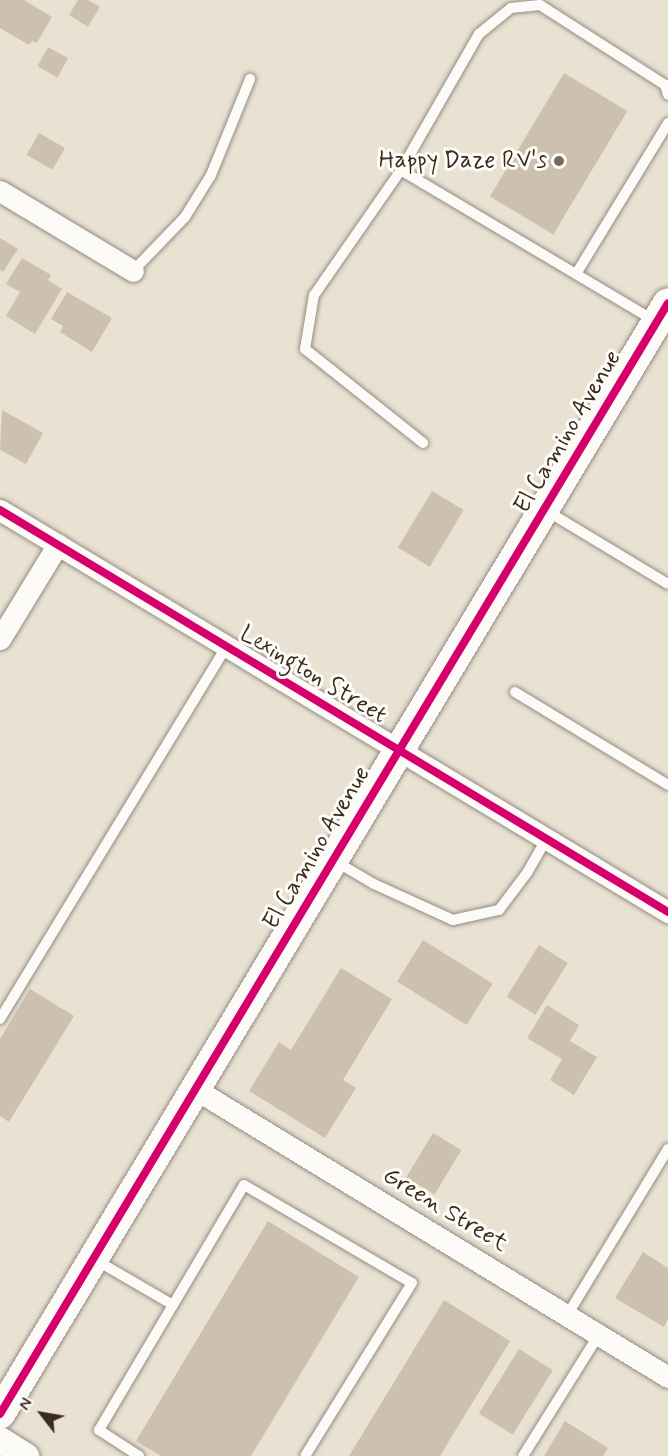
<!DOCTYPE html>
<html>
<head>
<meta charset="utf-8">
<style>
  body { margin:0 }
  #map { position:relative; width:668px; height:1456px; overflow:hidden; background:#e9e2d3; font-family:Mynerve,sans-serif }
  div>[style] { position:absolute }
  .building>* { inset:0; background:#cec0af; transform-origin:0 0 }
  .roads { filter:drop-shadow(0 0 2px #938d83) drop-shadow(0 0 2px #938d83) }
  .service>* { height:10px; margin:-5px; padding:0 5px; transform-origin:5px; border-radius:5px; background:#fcfbf8 }
  .minor>* { height:21px; margin:-10.5px; padding:0 10.5px; transform-origin:10.5px; border-radius:10.5px; background:#fcfbf8 }
  .tertiary>* { height:26px; margin:-13px; padding:0 13px; transform-origin:13px; border-radius:13px; background:#fcfbf8 }
  .secondary>* { height:30px; margin:-15px; padding:0 15px; transform-origin:15px; border-radius:15px; background:#fcfbf8 }
  .cycleway>* { height:8px; margin:-4px; padding:0 4px; transform-origin:4px; border-radius:4px; background:#d6006c }
  .dots>* { width:16px; height:16px; translate:-50% -50%; box-sizing:border-box; border:3px solid #fdfcf7; border-radius:50% }
  span { translate:-50% -50%; white-space:nowrap; text-align:center; line-height:1.15; -webkit-text-stroke:6px #fdfcf7; paint-order:stroke }
  .poi-label { font-size:24px; color:#3b2a1e }
  .right { translate:-100% -50%; text-align:right }
  .street-label { font-size:24px; color:#3b2a1e }
  .north { position:absolute; left:12px; top:1384px; width:60px; height:60px; -webkit-text-stroke:4px #fdfcf7; paint-order:stroke; rotate:301deg; font-size:16px; font-weight:700; line-height:24px; text-align:center; color:#3b2a1e }
  .north::after { content:''; display:block; margin:auto; width:21px; height:27px; background:#3b2a1e; clip-path:polygon(50% 0,100% 100%,50% 72%,0 100%) }
</style>
</head>
<body>
<div id="map">
  <div class="building">
    <i style="clip-path:polygon(0 0,24px 0,52px 17px,37px 43px,32px 41px,29px 45px,0 28px)"></i>
    <i style="clip-path:polygon(78px 0,88px 0,100px 7px,88px 27px,69px 15px)"></i>
    <i style="left:48px;top:47px;width:23px;height:22px;rotate:29deg"></i>
    <i style="left:564px;top:73px;width:74px;height:144px;rotate:31deg"></i>
    <i style="left:39px;top:133px;width:30px;height:25px;rotate:30deg"></i>
    <i style="clip-path:polygon(0 238px,18px 249px,3px 272px,0 270px)"></i>
    <i style="clip-path:polygon(22px 258px,51px 275px,48px 280px,62px 289px,35px 334px,6px 316px,20px 292px,6px 284px)"></i>
    <i style="clip-path:polygon(67px 292px,112px 318px,92px 352px,60px 332px,63px 326px,51px 319px)"></i>
    <i style="clip-path:polygon(2px 410px,43px 433px,26px 464px,0 450px)"></i>
    <i style="left:432px;top:491px;width:37px;height:66px;rotate:31deg"></i>
    <i style="left:423px;top:940px;width:82px;height:49px;rotate:32deg"></i>
    <i style="left:539px;top:945px;width:34px;height:61px;rotate:32deg"></i>
    <i style="clip-path:polygon(341px 968px,392px 999px,343px 1080px,356px 1088px,325px 1138px,249px 1091px,279px 1042px,291px 1050px)"></i>
    <i style="clip-path:polygon(30px 989px,74px 1016px,9px 1122px,0 1116px,0 1039px)"></i>
    <i style="clip-path:polygon(547px 1005px,579px 1025px,570px 1041px,597px 1057px,574px 1095px,550px 1080px,562px 1059px,527px 1038px)"></i>
    <i style="left:433px;top:1133px;width:33px;height:52px;rotate:31deg"></i>
    <i style="clip-path:polygon(268px 1221px,359px 1277px,251px 1456px,161px 1456px,136px 1441px)"></i>
    <i style="clip-path:polygon(643px 1252px,668px 1268px,668px 1319px,664px 1327px,615px 1298px)"></i>
    <i style="clip-path:polygon(444px 1300px,510px 1341px,440px 1456px,349px 1456px)"></i>
    <i style="left:519px;top:1349px;width:40px;height:76px;rotate:32deg"></i>
    <i style="clip-path:polygon(565px 1421px,608px 1448px,603px 1456px,544px 1456px)"></i>
  </div>
  <div class="roads">
    <div class="service">
      <i style="left:401px;top:170px;width:152px;rotate:124.8deg"></i>
      <i style="left:314px;top:295px;width:55px;rotate:99.5deg"></i>
      <i style="left:305px;top:349px;width:151px;rotate:38.5deg"></i>
      <i style="left:133px;top:271px;width:75px;rotate:-46.1deg"></i>
      <i style="left:185px;top:217px;width:49px;rotate:-58.2deg"></i>
      <i style="left:211px;top:175px;width:104px;rotate:-67.9deg"></i>
      <i style="left:576px;top:274px;width:177px;rotate:-58.6deg"></i>
      <i style="left:655px;top:321px;width:295px;rotate:-149.3deg"></i>
      <i style="left:401px;top:170px;width:157px;rotate:-60.2deg"></i>
      <i style="left:479px;top:34px;width:41px;rotate:-39.1deg"></i>
      <i style="left:511px;top:8px;width:29px;rotate:-6deg"></i>
      <i style="left:540px;top:5px;width:148px;rotate:32.6deg"></i>
      <i style="left:665px;top:85px;width:10px;rotate:73deg"></i>
      <i style="left:547px;top:511px;width:141px;rotate:31.1deg"></i>
      <i style="left:515px;top:692px;width:179px;rotate:31.3deg"></i>
      <i style="left:333px;top:860px;width:48px;rotate:30.3deg"></i>
      <i style="left:374px;top:884px;width:87px;rotate:24.5deg"></i>
      <i style="left:453px;top:920px;width:47px;rotate:-12.3deg"></i>
      <i style="left:499px;top:910px;width:46px;rotate:-52.9deg"></i>
      <i style="left:527px;top:873px;width:40px;rotate:-60.3deg"></i>
      <i style="left:0;top:1019px;width:437px;rotate:-58.7deg"></i>
      <i style="left:94px;top:1259px;width:91px;rotate:30.2deg"></i>
      <i style="left:173px;top:1305px;width:139px;rotate:-59.4deg"></i>
      <i style="left:244px;top:1185px;width:194px;rotate:30.3deg"></i>
      <i style="left:412px;top:1283px;width:203px;rotate:121.7deg"></i>
      <i style="left:568px;top:1314px;width:193px;rotate:-58.8deg"></i>
      <i style="left:139px;top:1456px;width:48px;rotate:-147deg"></i>
      <i style="left:99px;top:1430px;width:145px;rotate:-59.4deg"></i>
      <i style="left:523px;top:1456px;width:145px;rotate:-58deg"></i>
    </div>
    <div class="minor">
      <i style="left:0;top:191px;width:155px;rotate:31deg"></i>
      <i style="left:0;top:510px;width:780px;rotate:31.04deg"></i>
      <i style="left:0;top:639px;width:111px;rotate:-58.6deg"></i>
      <i style="left:195px;top:1089px;width:554px;rotate:31.34deg"></i>
    </div>
    <div class="tertiary">
      <i style="left:0;top:1440px;width:31px;rotate:32deg"></i>
    </div>
    <div class="secondary">
      <i style="left:0;top:1414px;width:1296px;rotate:-58.98deg"></i>
    </div>
  </div>
  <div class="cycleway">
    <i style="left:0;top:510px;width:780px;rotate:31.04deg"></i>
    <i style="left:0;top:1414px;width:1296px;rotate:-58.98deg"></i>
  </div>
  <div class="dots">
    <i style="left:559px;top:161px;background:#786a5d"></i>
  </div>
  <div class="poi-label">
    <span class="right" style="left:547px;top:161px">Happy Daze RV's</span>
  </div>
  <div class="street-label">
    <span style="left:568px;top:432px;rotate:-59deg">El Camino Avenue</span>
    <span style="left:313px;top:675px;rotate:31deg">Lexington Street</span>
    <span style="left:317px;top:848px;rotate:-59deg">El Camino Avenue</span>
    <span style="left:445px;top:1210px;rotate:31deg">Green Street</span>
  </div>
  <div class="north">N</div>
</div>
</body>
</html>
